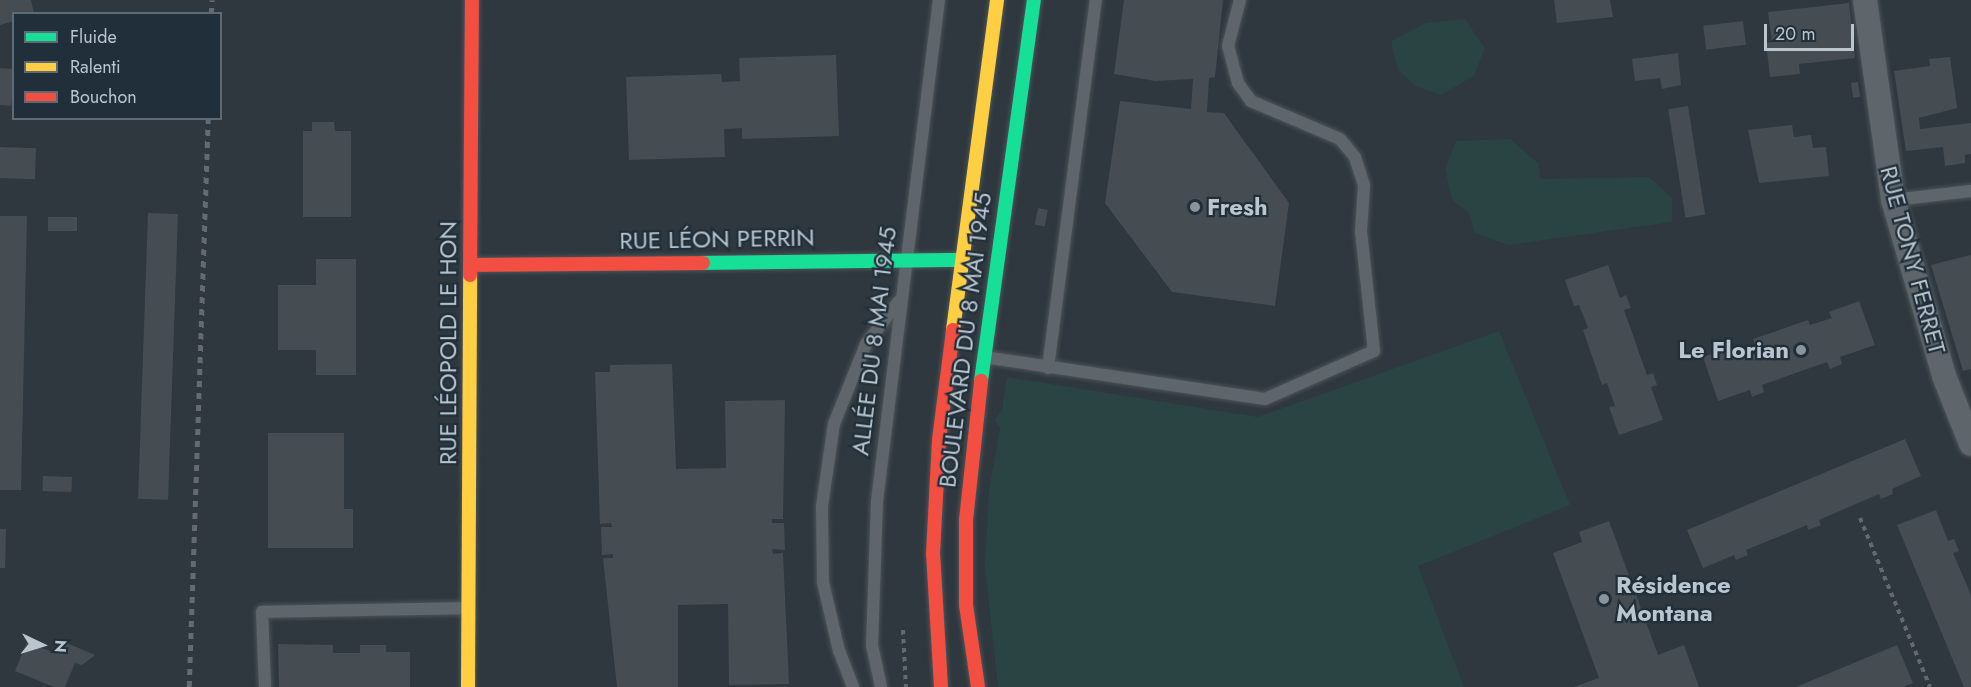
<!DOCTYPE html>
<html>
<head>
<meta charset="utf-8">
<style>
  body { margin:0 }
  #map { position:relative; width:1971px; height:687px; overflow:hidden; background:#2e383e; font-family:Jost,sans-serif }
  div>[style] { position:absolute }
  .green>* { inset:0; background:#2a4443 }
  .building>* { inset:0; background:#454d52; transform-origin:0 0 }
  .path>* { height:4px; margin-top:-2px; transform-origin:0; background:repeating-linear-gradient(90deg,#636a6f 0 4.5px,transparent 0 9px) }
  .roads { filter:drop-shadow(0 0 2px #4d5458) drop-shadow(0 0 2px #4d5458) }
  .lane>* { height:12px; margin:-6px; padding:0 6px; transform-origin:6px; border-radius:6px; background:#5f666b }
  .street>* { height:24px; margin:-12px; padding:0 12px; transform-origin:12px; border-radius:12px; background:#5f666b }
  .fast>* { height:14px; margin:-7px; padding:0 7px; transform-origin:7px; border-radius:7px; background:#16e098 }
  .slow>* { height:14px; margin:-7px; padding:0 7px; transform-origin:7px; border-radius:7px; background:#ffcf43 }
  .jam>* { height:14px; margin:-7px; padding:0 7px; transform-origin:7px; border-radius:7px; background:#f24e42 }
  .rail>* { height:4.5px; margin-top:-2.25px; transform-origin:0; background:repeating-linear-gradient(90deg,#636a70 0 6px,transparent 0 12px) }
  .dots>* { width:16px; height:16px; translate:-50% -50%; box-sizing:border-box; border:3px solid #202f3a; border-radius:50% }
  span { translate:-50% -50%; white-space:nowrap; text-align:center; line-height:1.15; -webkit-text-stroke:4.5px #202f3a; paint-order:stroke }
  .poi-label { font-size:24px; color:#bac5ce; font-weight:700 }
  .left { translate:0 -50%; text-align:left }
  .right { translate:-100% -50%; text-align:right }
  .street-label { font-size:24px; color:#bac5ce }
  .legend { position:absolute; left:12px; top:12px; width:210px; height:108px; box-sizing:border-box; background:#202f3a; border:2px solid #5e6b75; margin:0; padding:8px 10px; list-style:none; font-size:18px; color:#bac5ce }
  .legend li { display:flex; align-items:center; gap:12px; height:30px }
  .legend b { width:30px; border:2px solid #5e6b75 }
  .north { position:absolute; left:12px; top:615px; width:60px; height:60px; -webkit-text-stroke:4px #202f3a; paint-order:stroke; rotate:94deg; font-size:16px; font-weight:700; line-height:24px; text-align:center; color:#bac5ce }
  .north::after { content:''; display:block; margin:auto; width:21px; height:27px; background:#bac5ce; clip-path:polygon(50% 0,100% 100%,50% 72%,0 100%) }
  .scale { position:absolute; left:1764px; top:24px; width:90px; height:27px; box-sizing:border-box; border:3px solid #bac5ce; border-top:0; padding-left:8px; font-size:18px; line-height:21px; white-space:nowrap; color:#bac5ce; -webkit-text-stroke:4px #202f3a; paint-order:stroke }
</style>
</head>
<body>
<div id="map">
  <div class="green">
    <i style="clip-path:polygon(1465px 19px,1485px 48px,1474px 76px,1441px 95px,1415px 86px,1398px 70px,1391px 41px,1426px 23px)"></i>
    <i style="clip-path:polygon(1510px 139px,1539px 164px,1540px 179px,1649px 177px,1672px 198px,1672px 222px,1508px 245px,1475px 233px,1469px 213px,1452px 200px,1445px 169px,1456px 141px)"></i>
    <i style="clip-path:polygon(1499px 331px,1570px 505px,1418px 566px,1464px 687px,998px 687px,985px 566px,989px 490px,1000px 428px,995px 419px,1002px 410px,1007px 377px,1258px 417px)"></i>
  </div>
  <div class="building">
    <i style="clip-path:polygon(0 0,31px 0,34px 14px,14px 14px,14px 21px,0 25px)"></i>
    <i style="clip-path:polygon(1124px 0,1223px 0,1215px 77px,1209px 78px,1207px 112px,1224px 113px,1289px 203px,1275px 306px,1172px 292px,1105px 203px,1120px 101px,1191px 109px,1193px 79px,1155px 81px,1114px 74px)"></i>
    <i style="clip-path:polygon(1554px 0,1610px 0,1613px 17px,1557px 23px)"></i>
    <i style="clip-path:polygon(1849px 3px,1855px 58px,1799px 64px,1800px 74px,1770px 77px,1766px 43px,1772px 42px,1768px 12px)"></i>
    <i style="left:1743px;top:21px;width:24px;height:40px;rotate:83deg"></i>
    <i style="clip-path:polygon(1678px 53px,1681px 85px,1662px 89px,1660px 78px,1635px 81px,1632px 59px)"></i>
    <i style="clip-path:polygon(836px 55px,839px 136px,742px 139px,742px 128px,724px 129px,725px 157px,629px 160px,626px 77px,721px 74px,722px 82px,740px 81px,739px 58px)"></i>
    <i style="clip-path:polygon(1950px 57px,1957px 108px,1919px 118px,1920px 129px,1971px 123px,1971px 154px,1965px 155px,1965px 163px,1945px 166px,1943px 147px,1906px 151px,1894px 71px,1930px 66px,1929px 59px)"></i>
    <i style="left:0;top:68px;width:14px;height:37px;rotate:4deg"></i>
    <i style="left:1858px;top:82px;width:15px;height:7px;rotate:82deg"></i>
    <i style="left:1688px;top:106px;width:110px;height:20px;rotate:81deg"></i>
    <i style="clip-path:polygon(312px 122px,334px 122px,335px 131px,351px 131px,351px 217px,303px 217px,303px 131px,312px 131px)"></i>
    <i style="clip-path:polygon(1792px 125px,1794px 137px,1811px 135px,1813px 148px,1826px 147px,1829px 176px,1759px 183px,1748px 130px)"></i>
    <i style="left:0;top:147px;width:36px;height:31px;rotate:2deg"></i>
    <i style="left:1038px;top:208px;width:10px;height:17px;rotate:11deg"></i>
    <i style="left:148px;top:213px;width:30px;height:286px;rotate:2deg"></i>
    <i style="clip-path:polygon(0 216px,27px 216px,21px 490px,0 490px)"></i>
    <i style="left:48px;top:217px;width:29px;height:14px"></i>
    <i style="clip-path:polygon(1971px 255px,1971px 369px,1963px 371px,1931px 265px)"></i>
    <i style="clip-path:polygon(316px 259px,356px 259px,356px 375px,316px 375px,316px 350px,278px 350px,278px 285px,316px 285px)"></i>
    <i style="clip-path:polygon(1608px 265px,1620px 298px,1626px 295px,1631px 308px,1624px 310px,1647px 375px,1653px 373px,1657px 385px,1651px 387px,1663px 420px,1619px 435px,1609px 407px,1615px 406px,1607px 383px,1602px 385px,1583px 330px,1588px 328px,1579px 305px,1574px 306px,1565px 280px)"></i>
    <i style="clip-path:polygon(1859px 301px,1875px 345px,1840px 357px,1842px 364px,1830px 369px,1827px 362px,1762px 385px,1764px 392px,1752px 397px,1750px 390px,1718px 401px,1703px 357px,1731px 347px,1733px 353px,1755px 345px,1753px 339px,1808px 320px,1810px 325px,1832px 318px,1829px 312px)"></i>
    <i style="clip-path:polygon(672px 364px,676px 469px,726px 468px,725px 401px,785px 400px,783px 519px,772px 519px,772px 523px,784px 523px,785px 550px,772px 549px,773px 554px,783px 553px,789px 684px,729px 685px,728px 604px,678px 605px,678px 687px,617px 687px,603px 558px,613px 558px,613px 554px,602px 555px,601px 527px,612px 527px,611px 523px,600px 524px,595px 372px,610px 372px,610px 365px)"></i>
    <i style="clip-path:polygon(268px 433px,344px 433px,344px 509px,353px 509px,353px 548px,268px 548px)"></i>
    <i style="clip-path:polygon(1905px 439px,1921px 476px,1892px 489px,1893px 494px,1881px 499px,1879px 494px,1819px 520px,1821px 525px,1808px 530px,1807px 525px,1746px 550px,1748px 555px,1736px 560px,1734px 555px,1703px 568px,1687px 530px)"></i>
    <i style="left:43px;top:476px;width:29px;height:15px;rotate:2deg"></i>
    <i style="clip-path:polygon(1936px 510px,1948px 541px,1954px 539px,1959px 551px,1953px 553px,1971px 595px,1971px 687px,1964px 687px,1897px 525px)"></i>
    <i style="clip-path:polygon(1609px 521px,1658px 655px,1684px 645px,1699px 687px,1574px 687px,1599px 678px,1553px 553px,1582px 542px,1579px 532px)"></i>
    <i style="clip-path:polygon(0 529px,6px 529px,5px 568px,0 568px)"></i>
    <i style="clip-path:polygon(62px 641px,95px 655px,82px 665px,75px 663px,65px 687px,54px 687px,15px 671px,27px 642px,57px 654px)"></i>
    <i style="clip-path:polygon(278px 644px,333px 645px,333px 653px,360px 653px,360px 645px,386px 645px,386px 652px,410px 652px,410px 687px,279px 687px)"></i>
    <i style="clip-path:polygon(1897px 645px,1913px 683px,1903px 687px,1796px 687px)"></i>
  </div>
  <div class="path">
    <i style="left:1860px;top:518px;width:183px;rotate:67.5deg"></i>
    <i style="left:903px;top:630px;width:57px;rotate:87deg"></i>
  </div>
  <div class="roads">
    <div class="lane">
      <i style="left:1893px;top:200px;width:79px;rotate:-6.6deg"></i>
      <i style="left:984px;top:357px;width:284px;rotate:8.5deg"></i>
      <i style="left:1265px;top:399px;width:119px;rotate:-23.8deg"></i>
      <i style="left:1374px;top:351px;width:120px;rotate:-96.2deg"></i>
      <i style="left:1361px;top:232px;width:47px;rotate:-86.3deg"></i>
      <i style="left:1364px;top:185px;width:29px;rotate:-108deg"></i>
      <i style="left:1355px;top:157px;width:23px;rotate:-130deg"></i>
      <i style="left:1340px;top:139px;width:97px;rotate:-156.9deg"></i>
      <i style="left:1251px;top:101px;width:22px;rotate:-126deg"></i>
      <i style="left:1238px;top:83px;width:38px;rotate:-105deg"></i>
      <i style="left:1228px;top:46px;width:48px;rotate:-75.4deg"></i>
      <i style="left:1048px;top:368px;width:371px;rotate:-82.6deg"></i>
      <i style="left:265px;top:687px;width:75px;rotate:-92.3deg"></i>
      <i style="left:262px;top:612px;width:205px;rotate:-1.1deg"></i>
      <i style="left:853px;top:687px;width:39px;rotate:-111deg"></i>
      <i style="left:839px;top:651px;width:71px;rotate:-103.1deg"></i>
      <i style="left:823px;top:582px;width:76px;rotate:-90.8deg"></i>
      <i style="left:822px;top:506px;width:83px;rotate:-81.7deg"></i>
      <i style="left:834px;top:424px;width:86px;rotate:-68.2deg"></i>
      <i style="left:866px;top:344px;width:54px;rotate:-52.5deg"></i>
      <i style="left:881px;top:687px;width:43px;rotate:-102.1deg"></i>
      <i style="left:872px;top:645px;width:144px;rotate:-88deg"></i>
      <i style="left:877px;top:501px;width:505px;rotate:-82.95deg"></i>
    </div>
    <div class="street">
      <i style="left:1865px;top:0;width:202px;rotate:82deg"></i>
      <i style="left:1893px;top:200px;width:183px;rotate:73.8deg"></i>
      <i style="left:1944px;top:376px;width:73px;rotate:68.3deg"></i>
    </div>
    <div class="fast">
      <i style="left:703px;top:263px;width:260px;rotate:-0.7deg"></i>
      <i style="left:981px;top:381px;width:385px;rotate:-82.1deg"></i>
    </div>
    <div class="slow">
      <i style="left:953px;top:330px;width:333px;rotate:-82.4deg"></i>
      <i style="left:468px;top:687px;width:412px;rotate:-89.7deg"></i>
    </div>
    <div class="jam">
      <i style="left:472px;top:265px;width:231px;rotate:-0.5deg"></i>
      <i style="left:470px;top:275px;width:275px;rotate:-89.6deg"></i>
      <i style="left:941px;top:687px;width:133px;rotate:-93.4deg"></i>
      <i style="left:933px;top:554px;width:114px;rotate:-87deg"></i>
      <i style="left:939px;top:440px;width:111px;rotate:-82.7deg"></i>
      <i style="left:978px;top:687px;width:83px;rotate:-98.3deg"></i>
      <i style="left:966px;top:605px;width:85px;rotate:-90deg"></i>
      <i style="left:966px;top:520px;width:140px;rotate:-83.8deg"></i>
    </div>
  </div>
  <div class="rail">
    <i style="left:211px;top:14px;width:14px;rotate:-86deg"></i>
    <i style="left:189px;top:687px;width:569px;rotate:-88.09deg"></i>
  </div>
  <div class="dots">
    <i style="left:1195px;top:207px;background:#89949c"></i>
    <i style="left:1801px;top:350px;background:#89949c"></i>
    <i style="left:1604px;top:599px;background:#89949c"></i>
  </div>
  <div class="poi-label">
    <span class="left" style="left:1207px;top:207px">Fresh</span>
    <span class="right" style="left:1789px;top:350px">Le Florian</span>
    <span class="left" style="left:1616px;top:599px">Résidence<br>Montana</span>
  </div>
  <div class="street-label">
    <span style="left:717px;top:239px;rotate:-1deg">RUE LÉON PERRIN</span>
    <span style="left:1913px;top:260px;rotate:75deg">RUE TONY FERRET</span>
    <span style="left:965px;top:340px;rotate:-83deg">BOULEVARD DU 8 MAI 1945</span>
    <span style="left:874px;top:341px;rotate:-83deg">ALLÉE DU 8 MAI 1945</span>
    <span style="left:448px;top:343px;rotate:-90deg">RUE LÉOPOLD LE HON</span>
  </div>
  <ul class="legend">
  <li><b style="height:8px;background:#16e098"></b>Fluide</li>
  <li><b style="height:8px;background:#ffcf43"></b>Ralenti</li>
  <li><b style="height:8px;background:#f24e42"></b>Bouchon</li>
  </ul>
  <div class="north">N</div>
  <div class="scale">20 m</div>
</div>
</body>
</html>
